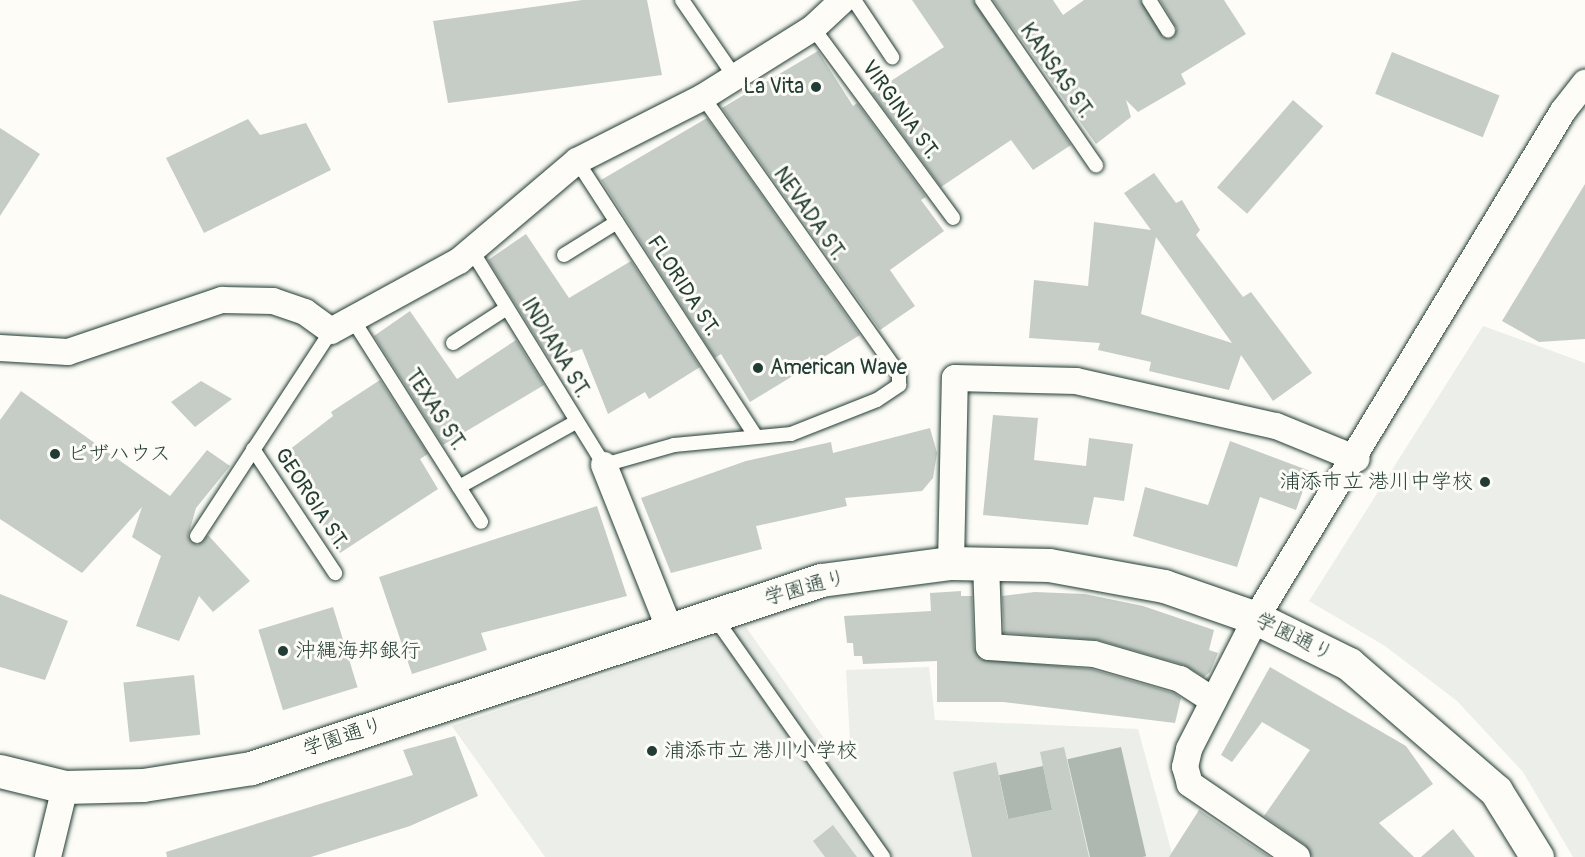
<!DOCTYPE html>
<html>
<head>
<meta charset="utf-8">
<style>
  body { margin:0 }
  #map { position:relative; width:1585px; height:857px; overflow:hidden; background:#fdfcf7; font-family:Pangolin,"Klee One",sans-serif }
  div>[style] { position:absolute }
  .built>* { inset:0; background:#eceee9 }
  .water>* { inset:0; background:#aeb8b1; transform-origin:0 0 }
  .building>* { inset:0; background:#c6cdc7; transform-origin:0 0 }
  .roads { filter:drop-shadow(0 0 2px #1f3d34) drop-shadow(0 0 2px #1f3d34) }
  .lane>* { height:14px; margin:-7px; padding:0 7px; transform-origin:7px; border-radius:7px; background:#fdfcf7 }
  .street>* { height:26px; margin:-13px; padding:0 13px; transform-origin:13px; border-radius:13px; background:#fdfcf7 }
  .secondary>* { height:33px; margin:-16.5px; padding:0 16.5px; transform-origin:16.5px; border-radius:16.5px; background:#fdfcf7 }
  .dots>* { width:16px; height:16px; translate:-50% -50%; box-sizing:border-box; border:3px solid #fdfcf7; border-radius:50% }
  span { translate:-50% -50%; white-space:nowrap; text-align:center; line-height:1.15; -webkit-text-stroke:6px #fdfcf7; paint-order:stroke }
  .street-label { font-size:21px; color:#1f3d34 }
  .poi-label { font-size:21px; color:#1f3d34 }
  .right { translate:-100% -50%; text-align:right }
  .left { translate:0 -50%; text-align:left }
</style>
</head>
<body>
<div id="map">
  <div class="built">
    <i style="clip-path:polygon(1483px 326px,1585px 363px,1585px 857px,1573px 857px,1523px 772px,1457px 701px,1385px 646px,1309px 601px)"></i>
    <i style="clip-path:polygon(746px 627px,840px 761px,850px 742px,846px 670px,929px 667px,935px 720px,1138px 729px,1173px 857px,545px 857px,452px 726px)"></i>
  </div>
  <div class="water">
    <i style="left:1121px;top:747px;width:112px;height:55px;rotate:77deg"></i>
    <i style="left:1043px;top:766px;width:45px;height:45px;rotate:78deg"></i>
  </div>
  <div class="building">
    <i style="clip-path:polygon(582px 0,647px 0,662px 75px,448px 103px,433px 21px)"></i>
    <i style="clip-path:polygon(912px 0,973px 0,1071px 145px,1033px 170px,1011px 140px,941px 187px,872px 93px,944px 47px)"></i>
    <i style="clip-path:polygon(993px 0,1053px 0,1063px 15px,1084px 0,1140px 0,1168px 39px,1177px 29px,1160px 0,1224px 0,1246px 34px,1181px 74px,1186px 84px,1138px 112px,1126px 100px,1131px 117px,1096px 144px)"></i>
    <i style="clip-path:polygon(818px 51px,853px 106px,857px 103px,926px 197px,921px 200px,944px 231px,890px 270px,915px 306px,880px 330px,722px 108px)"></i>
    <i style="left:1392px;top:52px;width:116px;height:45px;rotate:22deg"></i>
    <i style="left:1293px;top:100px;width:40px;height:116px;rotate:41deg"></i>
    <i style="clip-path:polygon(707px 118px,860px 335px,750px 402px,721px 354px,715px 358px,601px 180px)"></i>
    <i style="clip-path:polygon(248px 119px,260px 135px,306px 123px,331px 170px,204px 233px,166px 158px)"></i>
    <i style="clip-path:polygon(0 128px,40px 154px,0 216px)"></i>
    <i style="clip-path:polygon(evenodd,1154px 173px,1176px 203px,1182px 200px,1200px 230px,1196px 235px,1243px 297px,1251px 292px,1312px 373px,1273px 401px,1241px 355px,1229px 390px,1149px 371px,1151px 362px,1098px 350px,1100px 343px,1029px 338px,1034px 280px,1088px 286px,1094px 222px,1151px 230px,1124px 193px,1154px 173px,1156px 237px,1232px 343px,1141px 314px,1156px 237px)"></i>
    <i style="clip-path:polygon(1585px 184px,1585px 339px,1539px 342px,1502px 321px)"></i>
    <i style="clip-path:polygon(526px 234px,569px 298px,631px 261px,700px 367px,649px 399px,645px 392px,608px 414px,582px 349px,550px 360px,488px 260px)"></i>
    <i style="clip-path:polygon(410px 311px,457px 379px,516px 340px,544px 385px,443px 445px,374px 336px)"></i>
    <i style="clip-path:polygon(380px 380px,428px 454px,420px 459px,438px 489px,340px 553px,280px 457px,333px 416px,331px 412px)"></i>
    <i style="clip-path:polygon(201px 381px,232px 399px,195px 427px,171px 402px)"></i>
    <i style="clip-path:polygon(21px 391px,170px 496px,207px 450px,230px 466px,196px 508px,188px 536px,197px 545px,208px 535px,250px 581px,213px 612px,199px 596px,179px 641px,136px 626px,161px 556px,132px 537px,142px 507px,82px 573px,0 519px,0 420px)"></i>
    <i style="clip-path:polygon(993px 415px,1038px 418px,1034px 460px,1086px 466px,1089px 438px,1133px 444px,1124px 501px,1094px 497px,1088px 525px,983px 515px)"></i>
    <i style="clip-path:polygon(930px 428px,937px 453px,933px 478px,922px 491px,845px 498px,847px 506px,756px 526px,762px 549px,671px 573px,641px 498px,746px 461px,831px 442px,833px 453px)"></i>
    <i style="clip-path:polygon(1230px 441px,1310px 471px,1296px 510px,1260px 497px,1237px 567px,1133px 536px,1145px 487px,1208px 505px)"></i>
    <i style="clip-path:polygon(597px 506px,627px 596px,481px 633px,487px 650px,412px 674px,379px 577px)"></i>
    <i style="clip-path:polygon(961px 591px,961px 596px,972px 596px,974px 648px,981px 659px,1091px 669px,1174px 693px,1181px 698px,1175px 723px,1003px 702px,937px 702px,937px 661px,863px 664px,862px 656px,854px 656px,853px 643px,847px 643px,844px 616px,931px 611px,930px 593px)"></i>
    <i style="clip-path:polygon(1035px 592px,1085px 594px,1143px 606px,1214px 630px,1209px 650px,1218px 653px,1210px 672px,1204px 677px,1184px 665px,1098px 640px,1004px 633px,1002px 596px)"></i>
    <i style="clip-path:polygon(0 594px,68px 621px,45px 680px,0 667px)"></i>
    <i style="left:333px;top:607px;width:84px;height:78px;rotate:73deg"></i>
    <i style="clip-path:polygon(1270px 667px,1406px 746px,1433px 784px,1379px 823px,1414px 857px,1312px 857px,1305px 845px,1264px 816px,1310px 750px,1262px 722px,1232px 762px,1221px 755px)"></i>
    <i style="left:194px;top:675px;width:60px;height:71px;rotate:84deg"></i>
    <i style="clip-path:polygon(455px 736px,478px 796px,410px 826px,311px 857px,167px 857px,166px 852px,413px 775px,403px 750px)"></i>
    <i style="clip-path:polygon(1064px 747px,1089px 857px,972px 857px,953px 772px,996px 762px,1008px 819px,1052px 810px,1040px 752px)"></i>
    <i style="clip-path:polygon(1199px 810px,1246px 842px,1270px 857px,1169px 857px)"></i>
    <i style="clip-path:polygon(833px 825px,857px 857px,825px 857px,813px 841px)"></i>
    <i style="clip-path:polygon(1453px 829px,1475px 857px,1421px 857px)"></i>
  </div>
  <div class="roads">
    <div class="lane">
      <i style="left:682px;top:0;width:93px;rotate:55.5deg"></i>
      <i style="left:854px;top:0;width:69px;rotate:56.3deg"></i>
      <i style="left:982px;top:0;width:201px;rotate:55.4deg"></i>
      <i style="left:1149px;top:0;width:36px;rotate:58deg"></i>
      <i style="left:813px;top:28px;width:236px;rotate:53.6deg"></i>
      <i style="left:577px;top:161px;width:325px;rotate:57deg"></i>
      <i style="left:472px;top:251px;width:251px;rotate:58.3deg"></i>
      <i style="left:604px;top:465px;width:73px;rotate:-15.9deg"></i>
      <i style="left:674px;top:445px;width:118px;rotate:-5.4deg"></i>
      <i style="left:791px;top:434px;width:92px;rotate:-21.6deg"></i>
      <i style="left:877px;top:400px;width:27px;rotate:-34deg"></i>
      <i style="left:899px;top:385px;width:11px;rotate:-90deg"></i>
      <i style="left:899px;top:374px;width:339px;rotate:-125.3deg"></i>
      <i style="left:564px;top:255px;width:62px;rotate:-31.9deg"></i>
      <i style="left:353px;top:320px;width:239px;rotate:57.6deg"></i>
      <i style="left:453px;top:343px;width:64px;rotate:-32.9deg"></i>
      <i style="left:253px;top:449px;width:149px;rotate:56.5deg"></i>
      <i style="left:459px;top:487px;width:134px;rotate:-29.1deg"></i>
      <i style="left:197px;top:536px;width:245px;rotate:-56.8deg"></i>
      <i style="left:713px;top:615px;width:296px;rotate:54.9deg"></i>
    </div>
    <div class="street">
      <i style="left:0;top:348px;width:68px;rotate:3.4deg"></i>
      <i style="left:68px;top:352px;width:163px;rotate:-18.7deg"></i>
      <i style="left:222px;top:300px;width:51px;rotate:1.1deg"></i>
      <i style="left:273px;top:301px;width:34px;rotate:19deg"></i>
      <i style="left:305px;top:312px;width:32px;rotate:36deg"></i>
      <i style="left:331px;top:331px;width:146px;rotate:-28.7deg"></i>
      <i style="left:459px;top:261px;width:155px;rotate:-40.3deg"></i>
      <i style="left:577px;top:161px;width:141px;rotate:-26.9deg"></i>
      <i style="left:703px;top:97px;width:130px;rotate:-32.1deg"></i>
      <i style="left:813px;top:28px;width:41px;rotate:-43deg"></i>
      <i style="left:604px;top:465px;width:178px;rotate:68.2deg"></i>
      <i style="left:951px;top:563px;width:185px;rotate:-88.8deg"></i>
      <i style="left:955px;top:378px;width:121px;rotate:1.4deg"></i>
      <i style="left:1076px;top:381px;width:205px;rotate:12.7deg"></i>
      <i style="left:1276px;top:426px;width:87px;rotate:22.2deg"></i>
      <i style="left:986px;top:563px;width:84px;rotate:88deg"></i>
      <i style="left:989px;top:647px;width:105px;rotate:3.8deg"></i>
      <i style="left:1094px;top:654px;width:90px;rotate:16.2deg"></i>
      <i style="left:1180px;top:679px;width:40px;rotate:32.9deg"></i>
      <i style="left:48px;top:857px;width:72px;rotate:-76.3deg"></i>
      <i style="left:1297px;top:857px;width:130px;rotate:-145.7deg"></i>
      <i style="left:1190px;top:784px;width:18px;rotate:-106deg"></i>
      <i style="left:1185px;top:767px;width:18px;rotate:-77deg"></i>
      <i style="left:1189px;top:749px;width:147px;rotate:-62.9deg"></i>
      <i style="left:1256px;top:618px;width:593px;rotate:-58.8deg"></i>
      <i style="left:1563px;top:111px;width:36px;rotate:-52deg"></i>
    </div>
    <div class="secondary">
      <i style="left:0;top:771px;width:67px;rotate:13.8deg"></i>
      <i style="left:65px;top:787px;width:78px;rotate:-1.5deg"></i>
      <i style="left:143px;top:785px;width:109px;rotate:-8.9deg"></i>
      <i style="left:251px;top:768px;width:600px;rotate:-18.25deg"></i>
      <i style="left:821px;top:580px;width:131px;rotate:-7.5deg"></i>
      <i style="left:951px;top:563px;width:98px;rotate:1.2deg"></i>
      <i style="left:1049px;top:565px;width:117px;rotate:10.3deg"></i>
      <i style="left:1164px;top:586px;width:97px;rotate:19.2deg"></i>
      <i style="left:1256px;top:618px;width:104px;rotate:26.3deg"></i>
      <i style="left:1349px;top:664px;width:194px;rotate:40.8deg"></i>
      <i style="left:1496px;top:791px;width:78px;rotate:58.2deg"></i>
    </div>
  </div>
  <div class="dots">
    <i style="left:816px;top:87px;background:#1f3d34"></i>
    <i style="left:758px;top:368px;background:#1f3d34"></i>
    <i style="left:55px;top:454px;background:#1f3d34"></i>
    <i style="left:1485px;top:482px;background:#1f3d34"></i>
    <i style="left:283px;top:651px;background:#1f3d34"></i>
    <i style="left:652px;top:751px;background:#1f3d34"></i>
  </div>
  <div class="street-label">
    <span style="left:1056px;top:71px;rotate:55deg">KANSAS ST.</span>
    <span style="left:900px;top:110px;rotate:54deg">VIRGINIA ST.</span>
    <span style="left:809px;top:214px;rotate:55deg">NEVADA ST.</span>
    <span style="left:683px;top:286px;rotate:57deg">FLORIDA ST.</span>
    <span style="left:555px;top:348px;rotate:59deg">INDIANA ST.</span>
    <span style="left:435px;top:410px;rotate:57deg">TEXAS ST.</span>
    <span style="left:311px;top:499px;rotate:57deg">GEORGIA ST.</span>
    <span style="left:805px;top:588px;rotate:-15deg">学園通り</span>
    <span style="left:1294px;top:637px;rotate:26deg">学園通り</span>
    <span style="left:343px;top:737px;rotate:-18deg">学園通り</span>
  </div>
  <div class="poi-label">
    <span class="right" style="left:804px;top:87px">La Vita</span>
    <span class="left" style="left:770px;top:368px">American Wave</span>
    <span class="left" style="left:67px;top:454px">ピザハウス</span>
    <span class="right" style="left:1473px;top:482px">浦添市立 港川中学校</span>
    <span class="left" style="left:295px;top:651px">沖縄海邦銀行</span>
    <span class="left" style="left:664px;top:751px">浦添市立 港川小学校</span>
  </div>
</div>
</body>
</html>
